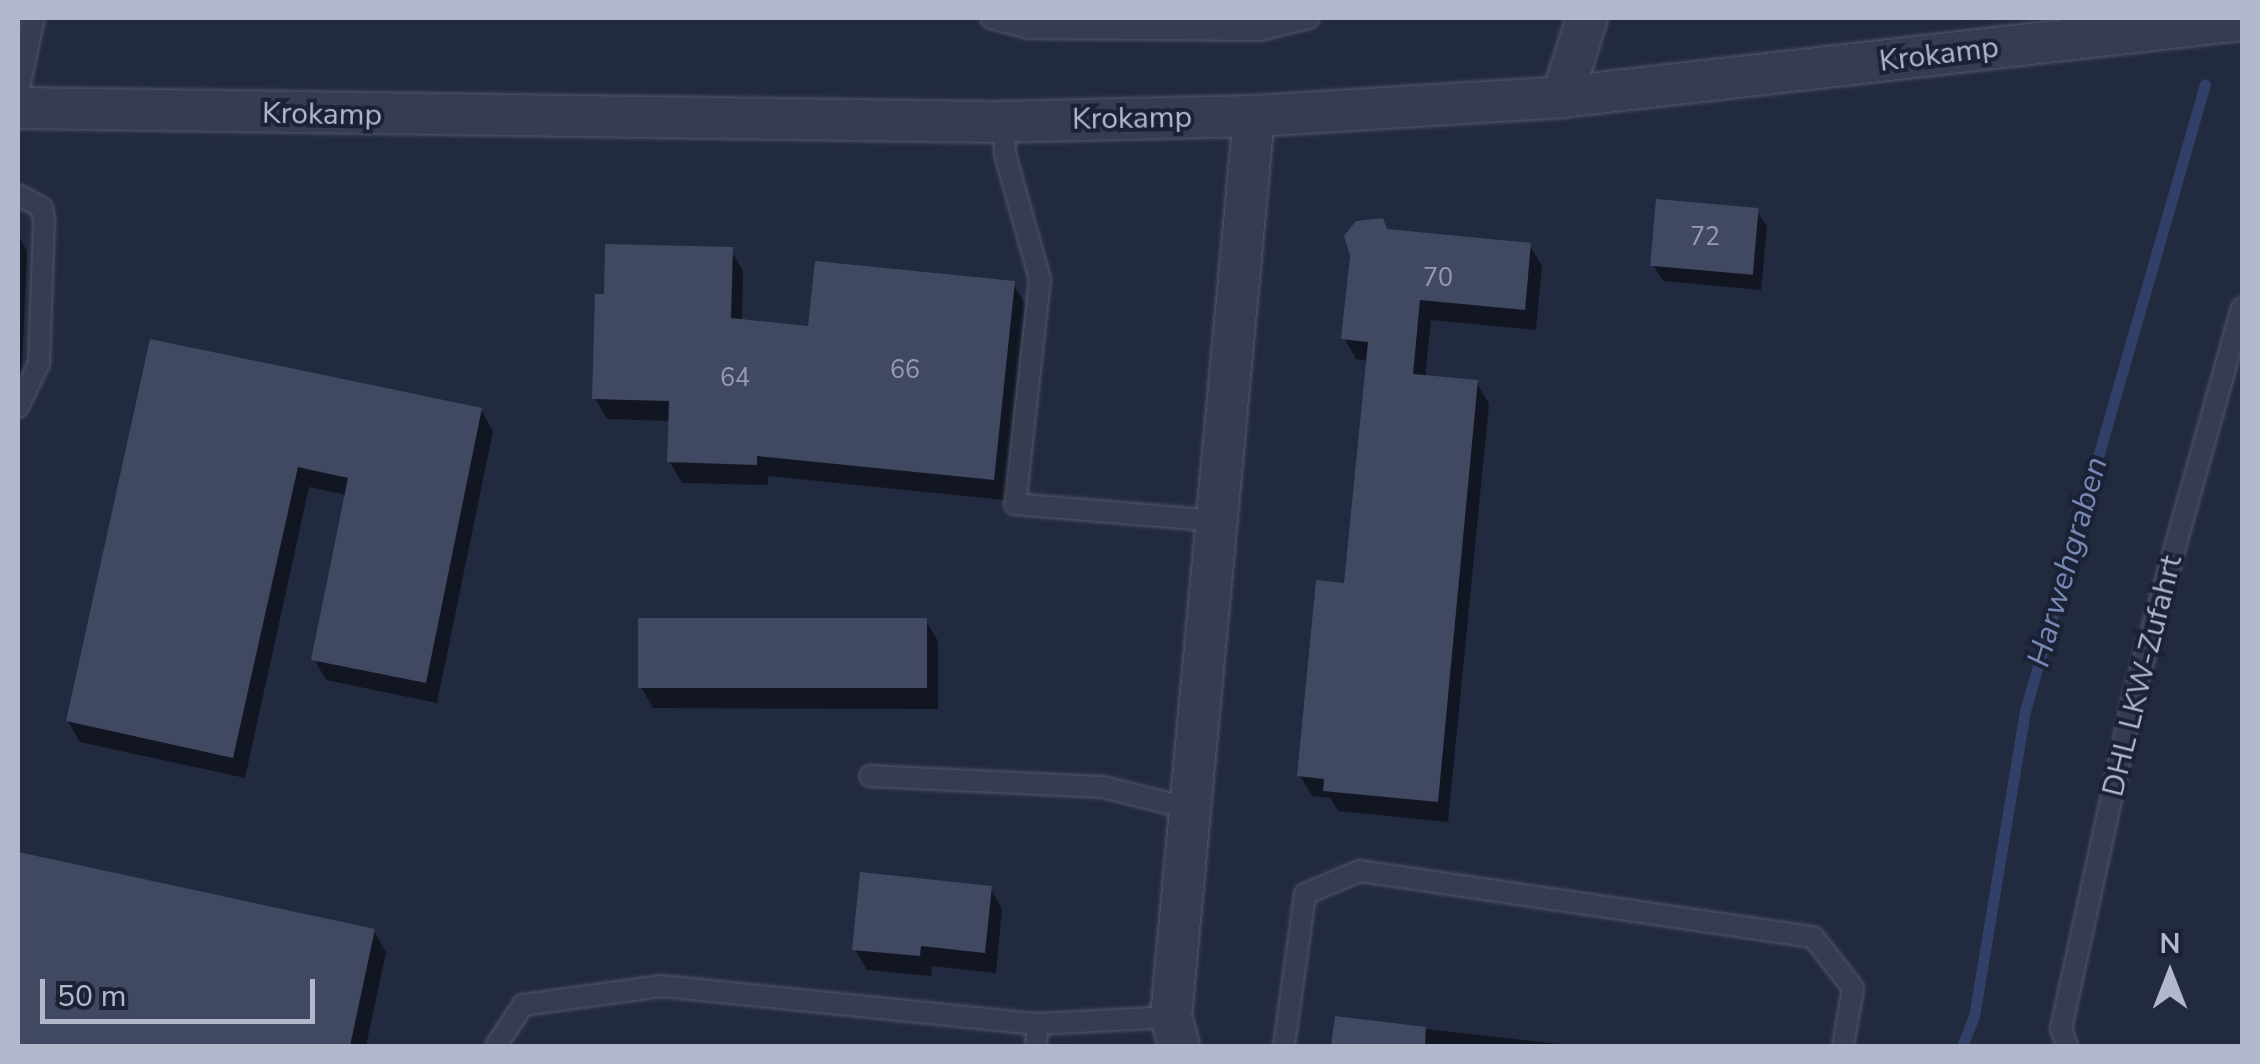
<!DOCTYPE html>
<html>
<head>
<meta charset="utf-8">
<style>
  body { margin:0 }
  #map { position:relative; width:2260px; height:1064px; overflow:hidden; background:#222a40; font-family:"Nunito Sans",sans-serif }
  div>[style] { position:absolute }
  .shadow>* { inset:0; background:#0007 }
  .stream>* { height:11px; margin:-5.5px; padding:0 5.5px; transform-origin:5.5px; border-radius:5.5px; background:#324067 }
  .building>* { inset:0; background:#414962; transform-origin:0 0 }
  .roads { filter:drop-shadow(0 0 2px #51586b) drop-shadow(0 0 2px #51586b) }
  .lane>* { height:20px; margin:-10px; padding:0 10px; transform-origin:10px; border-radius:10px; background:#363d50 }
  .street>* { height:40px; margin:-20px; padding:0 20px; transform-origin:20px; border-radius:20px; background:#363d50 }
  span { translate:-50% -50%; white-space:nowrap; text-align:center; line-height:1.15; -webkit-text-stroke:8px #1b2235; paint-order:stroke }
  .number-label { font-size:25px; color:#969cb1 }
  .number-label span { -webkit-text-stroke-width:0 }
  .street-label { font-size:30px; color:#b2b8cb }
  .water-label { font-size:32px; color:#7788b5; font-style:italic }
  .frame { position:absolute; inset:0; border:20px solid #b2b8cb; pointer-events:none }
  .north { position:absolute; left:2120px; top:924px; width:100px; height:100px; -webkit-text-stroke:8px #1b2235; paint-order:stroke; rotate:0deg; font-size:28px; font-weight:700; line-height:40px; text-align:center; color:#b2b8cb }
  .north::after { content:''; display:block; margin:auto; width:35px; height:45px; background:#b2b8cb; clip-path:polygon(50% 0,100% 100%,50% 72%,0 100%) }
  .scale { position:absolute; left:40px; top:979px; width:275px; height:45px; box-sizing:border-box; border:5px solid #b2b8cb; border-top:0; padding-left:12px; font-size:30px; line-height:35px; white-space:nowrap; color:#b2b8cb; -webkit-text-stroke:8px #1b2235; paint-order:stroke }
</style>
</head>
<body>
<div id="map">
  <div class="shadow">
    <i style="clip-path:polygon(1757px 211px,1767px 227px,1761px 290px,1663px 281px,1653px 265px)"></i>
    <i style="clip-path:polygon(1388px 232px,1530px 246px,1542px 266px,1536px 330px,1431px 320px,1425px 378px,1477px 383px,1489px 404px,1448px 822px,1338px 811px,1330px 798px,1312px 796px,1300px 775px,1346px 585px,1368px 361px,1356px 359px,1344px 338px)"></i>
    <i style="clip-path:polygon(18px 235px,27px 251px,20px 413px,18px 413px)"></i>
    <i style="clip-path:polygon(731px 250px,743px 271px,742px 322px,811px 329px,1013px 284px,1025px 304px,1005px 500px,768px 476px,768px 485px,682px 483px,670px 462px,671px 421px,607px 419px,595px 398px)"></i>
    <i style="clip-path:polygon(152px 342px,481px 410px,493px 431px,437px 703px,326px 680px,314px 659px,347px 495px,309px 487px,245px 778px,80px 742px,68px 721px)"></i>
    <i style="clip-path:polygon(926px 621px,938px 641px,938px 709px,653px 708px,641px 687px)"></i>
    <i style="clip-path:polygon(18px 855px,374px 931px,386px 952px,366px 1046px,18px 1046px)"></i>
    <i style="clip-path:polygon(990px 888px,1002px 909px,996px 973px,932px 966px,931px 976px,867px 970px,855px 949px)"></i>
    <i style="clip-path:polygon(1337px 1019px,1577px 1046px,1334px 1046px)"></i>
  </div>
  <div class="stream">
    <i style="left:1962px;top:1046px;width:32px;rotate:-68deg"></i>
    <i style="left:1974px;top:1016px;width:309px;rotate:-80.5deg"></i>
    <i style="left:2025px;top:711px;width:652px;rotate:-73.98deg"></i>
  </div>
  <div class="building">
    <i style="left:1656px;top:199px;width:103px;height:67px;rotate:5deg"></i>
    <i style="clip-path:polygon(1383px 218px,1387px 229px,1531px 243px,1525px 310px,1420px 300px,1413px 374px,1478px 380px,1438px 802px,1323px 791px,1324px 779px,1297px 776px,1316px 580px,1344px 583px,1368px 342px,1341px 339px,1350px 256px,1344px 236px,1356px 221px)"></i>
    <i style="clip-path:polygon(605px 244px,733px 247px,731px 318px,808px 326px,815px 261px,1015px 281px,994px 480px,757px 456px,757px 465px,667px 462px,669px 401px,592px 399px,595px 294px,604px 294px)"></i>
    <i style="clip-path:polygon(150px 339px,482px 408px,426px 683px,311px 660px,348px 478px,298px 467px,233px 758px,66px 721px)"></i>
    <i style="left:638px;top:618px;width:289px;height:70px"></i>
    <i style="clip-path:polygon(18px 852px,375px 929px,350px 1046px,18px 1046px)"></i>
    <i style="clip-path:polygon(860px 872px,992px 886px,985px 953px,921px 946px,920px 956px,852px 950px)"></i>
    <i style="clip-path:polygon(1335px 1016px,1426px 1027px,1425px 1046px,1331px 1046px)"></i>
  </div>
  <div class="roads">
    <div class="lane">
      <i style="left:991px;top:18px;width:38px;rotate:15deg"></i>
      <i style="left:1028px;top:28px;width:232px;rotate:0.5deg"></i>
      <i style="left:1260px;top:30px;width:50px;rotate:-13.8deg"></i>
      <i style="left:18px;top:93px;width:77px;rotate:-78deg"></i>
      <i style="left:1004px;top:122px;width:32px;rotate:88deg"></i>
      <i style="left:1005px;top:154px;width:130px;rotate:74.4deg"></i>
      <i style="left:1040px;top:279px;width:226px;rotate:96.3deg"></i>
      <i style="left:1015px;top:504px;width:203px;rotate:4.8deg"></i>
      <i style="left:18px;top:195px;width:27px;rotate:28deg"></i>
      <i style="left:42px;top:208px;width:13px;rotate:81deg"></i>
      <i style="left:44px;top:221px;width:142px;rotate:92deg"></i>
      <i style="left:39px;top:363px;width:49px;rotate:115.5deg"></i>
      <i style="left:870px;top:776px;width:233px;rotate:2.7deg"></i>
      <i style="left:1103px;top:787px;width:91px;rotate:14deg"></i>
      <i style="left:496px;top:1046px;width:49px;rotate:-56.6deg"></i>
      <i style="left:523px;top:1005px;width:140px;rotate:-7.8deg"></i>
      <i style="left:662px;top:986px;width:378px;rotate:5.8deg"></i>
      <i style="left:1038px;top:1024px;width:133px;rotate:-3deg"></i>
      <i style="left:1036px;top:1046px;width:22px;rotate:-85deg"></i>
      <i style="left:1284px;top:1046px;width:153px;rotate:-82.1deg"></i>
      <i style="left:1305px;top:894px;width:60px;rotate:-22.7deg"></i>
      <i style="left:1360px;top:871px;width:458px;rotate:8.3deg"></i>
      <i style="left:1813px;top:937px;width:65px;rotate:51.9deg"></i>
      <i style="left:1853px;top:988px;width:59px;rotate:99.8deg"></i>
      <i style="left:2067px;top:1046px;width:18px;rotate:-109deg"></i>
      <i style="left:2061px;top:1029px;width:339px;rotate:-77.7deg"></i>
      <i style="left:2133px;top:698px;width:405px;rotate:-74.4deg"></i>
    </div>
    <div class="street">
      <i style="left:1562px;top:97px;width:83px;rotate:-72.4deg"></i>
      <i style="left:18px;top:108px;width:975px;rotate:0.82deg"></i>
      <i style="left:993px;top:122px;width:261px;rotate:-1.3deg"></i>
      <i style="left:1254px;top:116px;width:309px;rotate:-3.5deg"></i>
      <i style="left:1562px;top:97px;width:684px;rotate:-6.46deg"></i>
      <i style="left:1179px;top:1046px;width:30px;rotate:-105deg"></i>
      <i style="left:1171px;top:1017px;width:905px;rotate:-84.74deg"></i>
    </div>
  </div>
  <div class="number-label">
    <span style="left:1705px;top:237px">72</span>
    <span style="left:1438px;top:278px">70</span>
    <span style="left:905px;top:370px">66</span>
    <span style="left:735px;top:378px">64</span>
  </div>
  <div class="street-label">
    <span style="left:1939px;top:55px;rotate:-7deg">Krokamp</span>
    <span style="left:322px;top:115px;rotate:1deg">Krokamp</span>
    <span style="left:1132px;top:119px;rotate:-1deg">Krokamp</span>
    <span style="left:2143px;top:676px;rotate:-76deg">DHL LKW-Zufahrt</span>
  </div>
  <div class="water-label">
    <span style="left:2068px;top:562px;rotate:-74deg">Harwehgraben</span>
  </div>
  <div class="frame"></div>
  <div class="north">N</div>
  <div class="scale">50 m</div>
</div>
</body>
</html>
